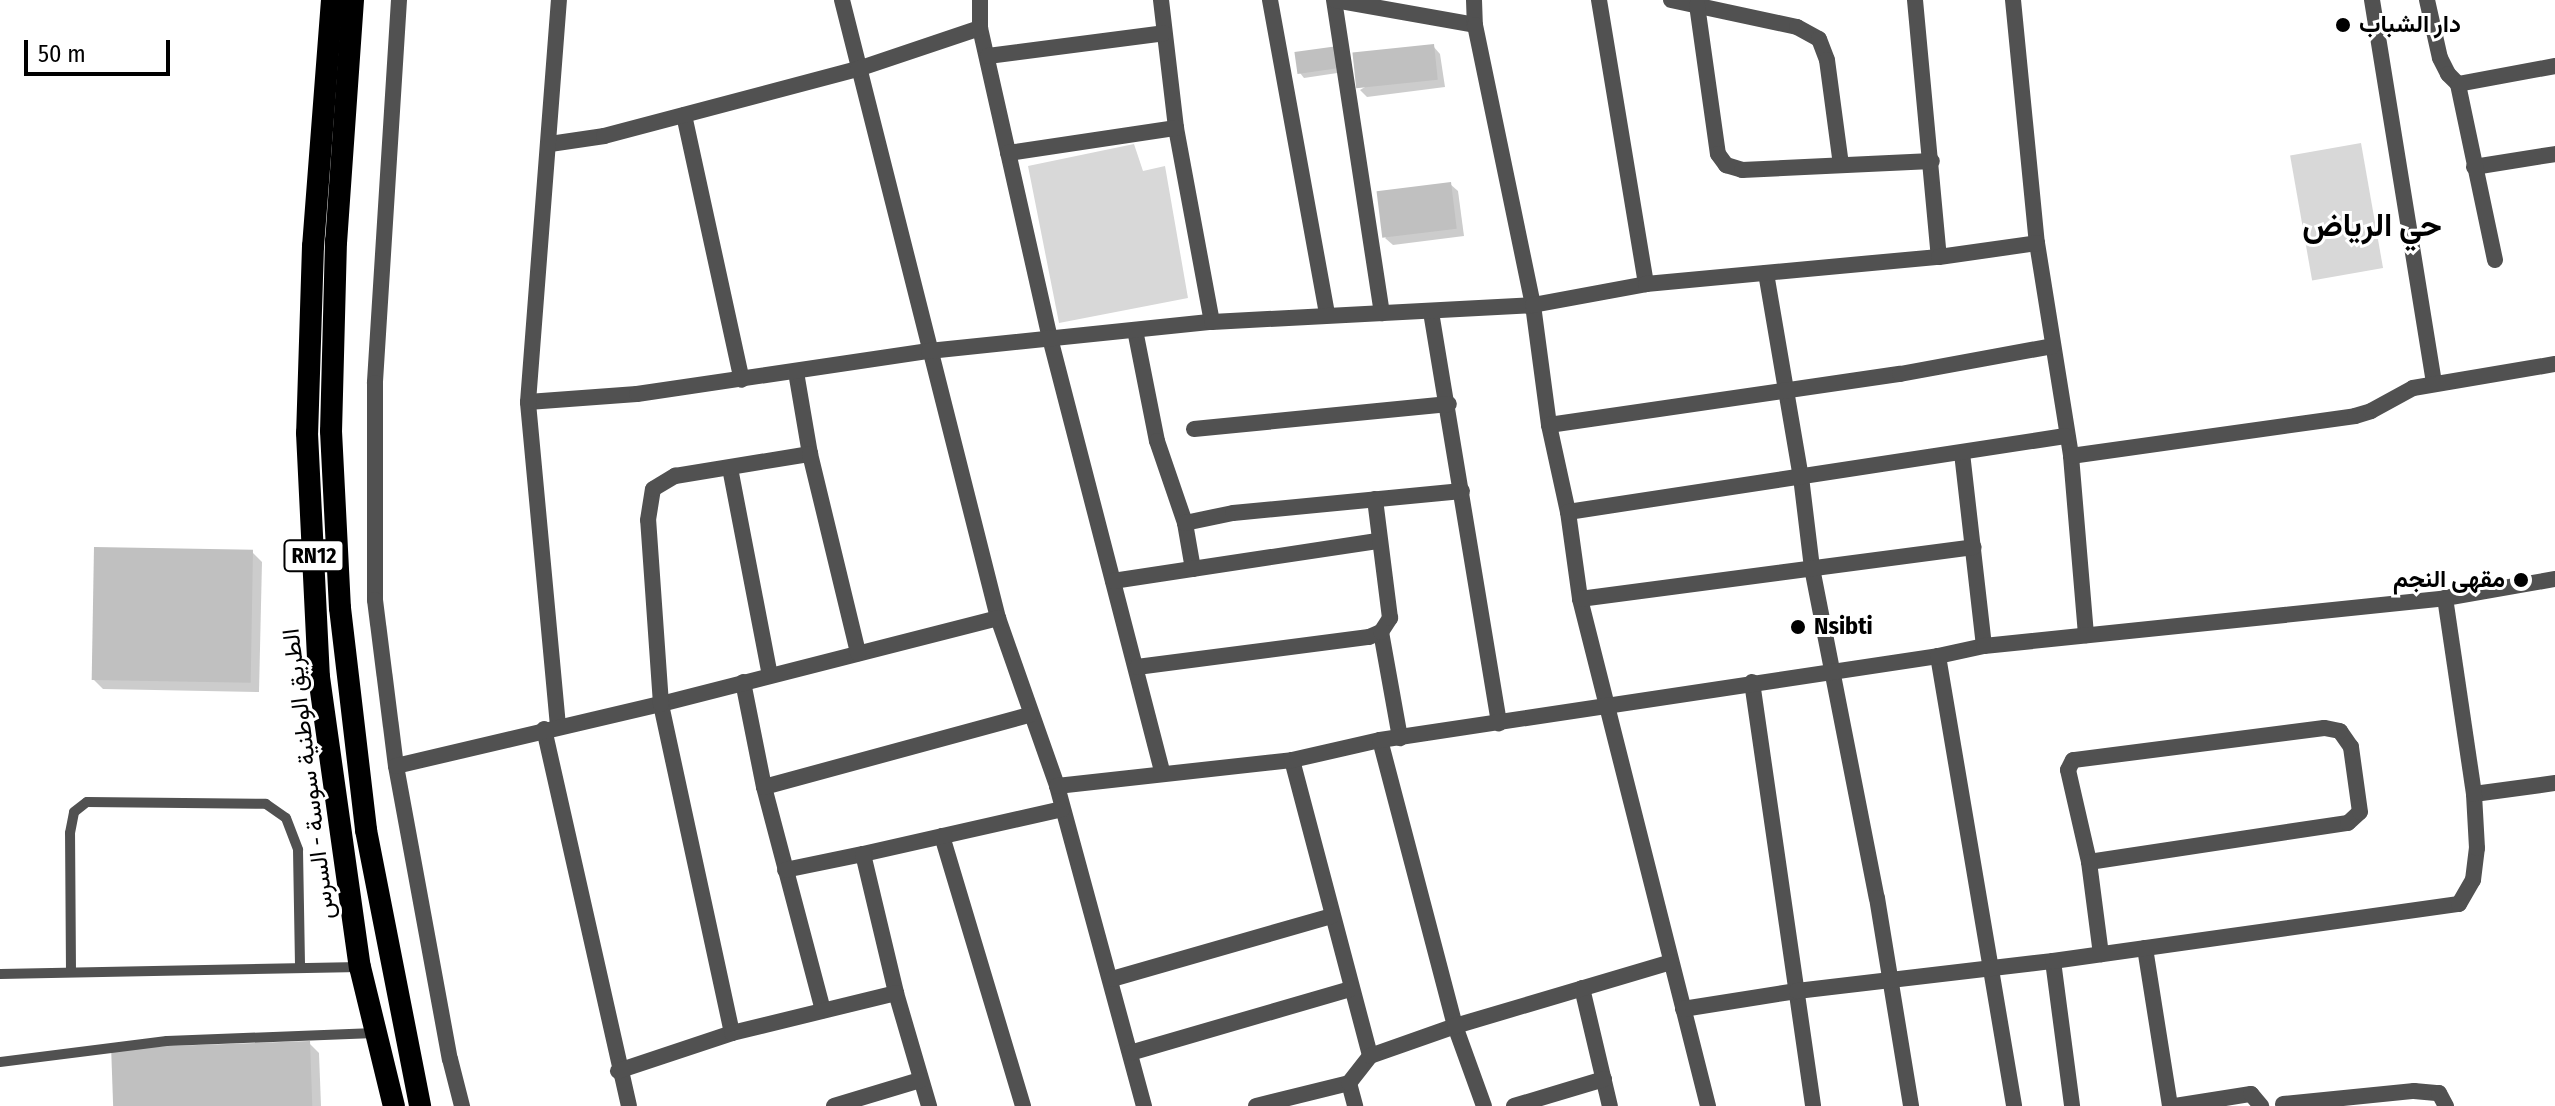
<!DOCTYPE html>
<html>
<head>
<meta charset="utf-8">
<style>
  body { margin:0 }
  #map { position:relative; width:2555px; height:1106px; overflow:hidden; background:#fff; font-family:"Fira Sans Condensed",Vazirmatn,sans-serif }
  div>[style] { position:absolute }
  .green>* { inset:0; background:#d8d8d8; transform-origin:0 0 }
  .shadow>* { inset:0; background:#0003 }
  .building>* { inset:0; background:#c0c0c0; transform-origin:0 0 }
  .service>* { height:10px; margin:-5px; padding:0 5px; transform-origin:5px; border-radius:5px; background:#515151 }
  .minor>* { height:16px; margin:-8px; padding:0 8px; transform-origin:8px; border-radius:8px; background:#515151 }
  .trunk>* { height:22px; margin:-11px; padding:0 11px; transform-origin:11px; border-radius:11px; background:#000 }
  .dots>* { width:22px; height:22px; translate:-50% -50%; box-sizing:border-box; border:4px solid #fff; border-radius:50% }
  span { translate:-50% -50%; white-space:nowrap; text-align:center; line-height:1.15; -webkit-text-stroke:6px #fff; paint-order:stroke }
  .shield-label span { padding:2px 6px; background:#fff; border:2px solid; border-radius:6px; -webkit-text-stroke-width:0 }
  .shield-label { font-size:22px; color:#000; font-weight:700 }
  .poi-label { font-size:24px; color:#000; font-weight:700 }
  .left { translate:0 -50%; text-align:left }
  .right { translate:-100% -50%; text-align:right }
  .street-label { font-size:24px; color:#000 }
  .district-label { font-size:32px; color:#000; font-weight:700 }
  .scale { position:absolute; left:24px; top:40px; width:146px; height:36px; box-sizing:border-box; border:4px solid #000; border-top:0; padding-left:10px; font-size:24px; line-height:28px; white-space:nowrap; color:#000; -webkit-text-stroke:6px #fff; paint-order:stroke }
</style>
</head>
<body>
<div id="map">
  <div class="green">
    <i style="left:2361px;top:143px;width:127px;height:72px;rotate:80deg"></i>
    <i style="clip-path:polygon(1134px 144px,1143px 171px,1165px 166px,1188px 298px,1059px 323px,1028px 166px)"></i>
  </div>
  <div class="shadow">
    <i style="clip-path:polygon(1433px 46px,1440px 54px,1445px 87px,1367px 97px,1360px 90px)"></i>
    <i style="clip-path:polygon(1337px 48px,1344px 72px,1304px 78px,1300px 73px)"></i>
    <i style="clip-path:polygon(1450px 184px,1458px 191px,1464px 236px,1393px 245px,1385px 238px)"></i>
    <i style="clip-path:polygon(252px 552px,262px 562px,259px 692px,103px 689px,93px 679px)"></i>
    <i style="clip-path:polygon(309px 1043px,319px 1053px,321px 1106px,115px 1106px)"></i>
  </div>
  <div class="building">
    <i style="left:1434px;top:44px;width:36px;height:82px;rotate:84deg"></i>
    <i style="left:1338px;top:46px;width:22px;height:44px;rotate:82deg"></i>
    <i style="left:1451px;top:182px;width:47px;height:75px;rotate:83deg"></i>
    <i style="left:94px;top:547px;width:159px;height:133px;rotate:1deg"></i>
    <i style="left:310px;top:1041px;width:65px;height:199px;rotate:88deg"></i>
  </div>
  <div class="service">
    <i style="left:71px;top:972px;width:139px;rotate:-90.4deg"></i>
    <i style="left:70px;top:833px;width:21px;rotate:-79deg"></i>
    <i style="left:74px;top:812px;width:16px;rotate:-38deg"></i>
    <i style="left:87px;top:802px;width:179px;rotate:0.6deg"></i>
    <i style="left:266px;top:804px;width:24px;rotate:35deg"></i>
    <i style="left:286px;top:818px;width:34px;rotate:69deg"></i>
    <i style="left:298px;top:850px;width:118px;rotate:89deg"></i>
    <i style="left:0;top:974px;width:360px;rotate:-1.1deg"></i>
    <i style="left:0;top:1062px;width:168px;rotate:-7.2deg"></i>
    <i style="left:167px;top:1041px;width:208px;rotate:-2.2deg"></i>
  </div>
  <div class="minor">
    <i style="left:399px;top:0;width:384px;rotate:93.6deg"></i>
    <i style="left:375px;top:383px;width:217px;rotate:90deg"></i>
    <i style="left:375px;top:600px;width:167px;rotate:82.8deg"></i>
    <i style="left:396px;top:766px;width:298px;rotate:79.6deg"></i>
    <i style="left:450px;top:1059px;width:49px;rotate:75.7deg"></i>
    <i style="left:842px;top:0;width:637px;rotate:75.83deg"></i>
    <i style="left:998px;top:618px;width:178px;rotate:70.6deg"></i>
    <i style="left:1057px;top:786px;width:332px;rotate:74.8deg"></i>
    <i style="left:980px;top:0;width:28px;rotate:90deg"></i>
    <i style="left:980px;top:28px;width:318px;rotate:77.3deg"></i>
    <i style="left:1050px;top:338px;width:448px;rotate:75.5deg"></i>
    <i style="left:1161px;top:0;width:129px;rotate:83.3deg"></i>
    <i style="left:1176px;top:128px;width:197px;rotate:79.5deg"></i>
    <i style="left:1270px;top:0;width:320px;rotate:79.7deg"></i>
    <i style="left:1334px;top:0;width:317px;rotate:81.3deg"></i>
    <i style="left:1335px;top:0;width:142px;rotate:10.1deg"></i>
    <i style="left:1474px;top:0;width:25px;rotate:88deg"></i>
    <i style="left:1475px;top:25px;width:286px;rotate:78.3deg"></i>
    <i style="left:1533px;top:305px;width:121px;rotate:82.4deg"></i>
    <i style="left:1549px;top:425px;width:89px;rotate:77.7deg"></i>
    <i style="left:1568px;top:512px;width:88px;rotate:82.1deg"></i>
    <i style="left:1580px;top:599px;width:523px;rotate:75.83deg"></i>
    <i style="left:1599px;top:0;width:288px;rotate:80.6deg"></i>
    <i style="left:1671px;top:0;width:129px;rotate:12.1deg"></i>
    <i style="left:1797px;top:27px;width:25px;rotate:29deg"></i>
    <i style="left:1819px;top:39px;width:22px;rotate:69deg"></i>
    <i style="left:1827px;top:60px;width:106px;rotate:82.4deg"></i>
    <i style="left:1915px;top:0;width:258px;rotate:84.7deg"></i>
    <i style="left:2013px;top:0;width:244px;rotate:84.4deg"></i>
    <i style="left:2037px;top:243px;width:216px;rotate:80.9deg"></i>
    <i style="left:2071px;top:456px;width:180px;rotate:85.2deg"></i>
    <i style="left:2372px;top:0;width:388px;rotate:80.8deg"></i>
    <i style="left:2427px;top:0;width:59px;rotate:77.4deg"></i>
    <i style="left:2440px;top:58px;width:18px;rotate:63deg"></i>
    <i style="left:2448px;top:74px;width:14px;rotate:45deg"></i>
    <i style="left:1697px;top:5px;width:150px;rotate:82deg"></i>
    <i style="left:1718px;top:154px;width:14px;rotate:54deg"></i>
    <i style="left:1726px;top:165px;width:17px;rotate:17deg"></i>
    <i style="left:1742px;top:170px;width:190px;rotate:-2.7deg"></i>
    <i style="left:988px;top:56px;width:177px;rotate:-7.4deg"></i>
    <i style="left:684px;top:115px;width:271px;rotate:77.7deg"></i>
    <i style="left:550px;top:144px;width:55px;rotate:-8.4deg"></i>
    <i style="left:604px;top:136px;width:263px;rotate:-14.8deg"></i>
    <i style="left:858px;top:69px;width:129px;rotate:-18.6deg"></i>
    <i style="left:1008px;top:153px;width:170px;rotate:-8.5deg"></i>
    <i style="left:2474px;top:167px;width:82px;rotate:-9.1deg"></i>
    <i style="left:2495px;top:260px;width:180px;rotate:-101.9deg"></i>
    <i style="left:2458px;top:84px;width:99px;rotate:-10.5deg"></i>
    <i style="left:1766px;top:273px;width:207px;rotate:80.3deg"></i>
    <i style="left:1801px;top:477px;width:92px;rotate:83.1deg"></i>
    <i style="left:1812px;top:568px;width:336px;rotate:78.9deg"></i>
    <i style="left:1877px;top:898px;width:211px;rotate:80.7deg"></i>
    <i style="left:1431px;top:312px;width:417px;rotate:80.6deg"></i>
    <i style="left:1135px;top:330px;width:113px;rotate:78.8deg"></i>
    <i style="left:1157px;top:441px;width:87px;rotate:71.1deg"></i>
    <i style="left:796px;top:372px;width:83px;rotate:80.3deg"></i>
    <i style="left:528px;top:402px;width:109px;rotate:-4.2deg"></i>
    <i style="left:637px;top:394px;width:295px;rotate:-8.4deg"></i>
    <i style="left:929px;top:351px;width:284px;rotate:-5.9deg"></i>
    <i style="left:1212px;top:322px;width:321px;rotate:-3deg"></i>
    <i style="left:1533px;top:305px;width:115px;rotate:-10.5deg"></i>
    <i style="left:1646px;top:284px;width:294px;rotate:-5.3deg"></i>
    <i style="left:1939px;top:257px;width:99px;rotate:-8.1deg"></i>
    <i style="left:1549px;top:425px;width:355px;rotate:-8.3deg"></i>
    <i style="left:1900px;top:374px;width:155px;rotate:-10.4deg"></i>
    <i style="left:1194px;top:429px;width:256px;rotate:-5.6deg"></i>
    <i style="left:1962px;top:453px;width:194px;rotate:83.5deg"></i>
    <i style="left:2071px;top:456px;width:287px;rotate:-8deg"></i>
    <i style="left:2355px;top:416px;width:17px;rotate:-17deg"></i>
    <i style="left:2371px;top:411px;width:48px;rotate:-28.7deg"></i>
    <i style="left:2413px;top:388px;width:144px;rotate:-9.6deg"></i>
    <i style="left:730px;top:468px;width:211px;rotate:79.1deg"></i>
    <i style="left:1568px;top:512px;width:503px;rotate:-8.69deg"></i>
    <i style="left:1193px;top:569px;width:47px;rotate:-99.9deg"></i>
    <i style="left:1185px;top:523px;width:49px;rotate:-11.8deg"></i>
    <i style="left:1233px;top:513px;width:230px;rotate:-5.5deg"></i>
    <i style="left:1113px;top:581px;width:269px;rotate:-8.6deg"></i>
    <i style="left:1580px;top:599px;width:397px;rotate:-7.5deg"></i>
    <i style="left:1381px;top:632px;width:108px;rotate:79.8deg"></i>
    <i style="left:1938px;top:656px;width:456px;rotate:80.4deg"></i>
    <i style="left:1137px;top:667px;width:234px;rotate:-7.4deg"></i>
    <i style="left:1369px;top:637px;width:13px;rotate:-23deg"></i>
    <i style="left:1381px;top:632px;width:17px;rotate:-57deg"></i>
    <i style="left:1390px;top:618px;width:120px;rotate:-97.2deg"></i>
    <i style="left:743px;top:682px;width:107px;rotate:78.7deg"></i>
    <i style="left:764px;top:787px;width:231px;rotate:75.2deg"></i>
    <i style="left:1752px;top:682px;width:428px;rotate:81.8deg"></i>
    <i style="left:558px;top:726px;width:325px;rotate:-95.3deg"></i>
    <i style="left:528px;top:402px;width:403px;rotate:-85.6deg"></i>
    <i style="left:544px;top:729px;width:386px;rotate:77.3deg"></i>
    <i style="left:1380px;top:740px;width:296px;rotate:75.3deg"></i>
    <i style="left:1455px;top:1026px;width:85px;rotate:70.1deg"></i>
    <i style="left:1292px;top:760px;width:306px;rotate:75.2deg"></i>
    <i style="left:396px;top:766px;width:272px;rotate:-13.2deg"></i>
    <i style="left:661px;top:704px;width:348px;rotate:-14.3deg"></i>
    <i style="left:1057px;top:786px;width:236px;rotate:-6.3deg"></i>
    <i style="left:1292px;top:760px;width:90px;rotate:-12.8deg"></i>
    <i style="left:1380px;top:740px;width:564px;rotate:-8.56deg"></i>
    <i style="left:1938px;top:656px;width:47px;rotate:-12.3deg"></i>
    <i style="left:1984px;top:646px;width:463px;rotate:-5.9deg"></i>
    <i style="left:2445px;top:598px;width:112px;rotate:-9.8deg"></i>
    <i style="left:764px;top:787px;width:275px;rotate:-15.2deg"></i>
    <i style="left:2474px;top:794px;width:82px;rotate:-7.7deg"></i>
    <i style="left:942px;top:836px;width:282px;rotate:73.3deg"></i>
    <i style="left:863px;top:854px;width:204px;rotate:-12.7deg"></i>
    <i style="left:2089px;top:862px;width:262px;rotate:-8.6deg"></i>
    <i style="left:2348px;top:823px;width:16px;rotate:-43deg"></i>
    <i style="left:2360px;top:812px;width:66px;rotate:-97.9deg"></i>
    <i style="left:2351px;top:747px;width:19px;rotate:-125deg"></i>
    <i style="left:2340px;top:731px;width:16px;rotate:-169deg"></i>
    <i style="left:2324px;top:728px;width:253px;rotate:172.7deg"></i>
    <i style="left:2073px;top:760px;width:11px;rotate:117deg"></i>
    <i style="left:2068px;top:770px;width:94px;rotate:77.1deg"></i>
    <i style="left:2089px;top:862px;width:93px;rotate:82.6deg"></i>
    <i style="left:785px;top:870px;width:80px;rotate:-11.6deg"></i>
    <i style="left:863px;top:854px;width:143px;rotate:76.6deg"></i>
    <i style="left:896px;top:993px;width:118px;rotate:73.7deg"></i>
    <i style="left:2145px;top:948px;width:160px;rotate:81deg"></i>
    <i style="left:2053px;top:961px;width:146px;rotate:82.5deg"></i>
    <i style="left:1112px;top:979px;width:229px;rotate:-16deg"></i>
    <i style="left:1582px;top:988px;width:121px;rotate:76.7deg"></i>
    <i style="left:1683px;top:1009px;width:115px;rotate:-9deg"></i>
    <i style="left:1797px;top:991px;width:258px;rotate:-6.7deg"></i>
    <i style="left:2053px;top:961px;width:410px;rotate:-8deg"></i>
    <i style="left:2459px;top:904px;width:28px;rotate:-60deg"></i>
    <i style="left:2473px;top:880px;width:32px;rotate:-83deg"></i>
    <i style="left:2477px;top:848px;width:54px;rotate:-93.2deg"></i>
    <i style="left:2474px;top:794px;width:198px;rotate:-98.4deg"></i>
    <i style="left:732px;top:1033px;width:337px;rotate:-102.2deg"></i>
    <i style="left:661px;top:704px;width:184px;rotate:-94deg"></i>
    <i style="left:648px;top:520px;width:31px;rotate:-81deg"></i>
    <i style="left:653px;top:489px;width:26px;rotate:-31deg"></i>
    <i style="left:675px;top:476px;width:137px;rotate:-9.3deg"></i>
    <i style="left:810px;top:454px;width:205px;rotate:76.4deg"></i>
    <i style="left:1130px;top:1053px;width:230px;rotate:-16.2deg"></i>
    <i style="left:618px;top:1071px;width:120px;rotate:-18.4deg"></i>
    <i style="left:732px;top:1033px;width:169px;rotate:-13.7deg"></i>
    <i style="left:1349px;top:1083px;width:24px;rotate:75deg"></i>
    <i style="left:2283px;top:1104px;width:132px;rotate:-5.7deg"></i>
    <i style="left:2414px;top:1091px;width:25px;rotate:5deg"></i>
    <i style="left:2439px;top:1093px;width:15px;rotate:62deg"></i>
    <i style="left:834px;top:1106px;width:90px;rotate:-16.8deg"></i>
    <i style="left:1256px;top:1106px;width:96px;rotate:-13.9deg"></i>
    <i style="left:1349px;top:1083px;width:34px;rotate:-52deg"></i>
    <i style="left:1370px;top:1056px;width:90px;rotate:-19.4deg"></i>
    <i style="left:1455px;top:1026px;width:225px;rotate:-16.5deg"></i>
    <i style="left:1514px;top:1106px;width:94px;rotate:-16.7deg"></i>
    <i style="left:2175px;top:1106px;width:77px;rotate:-9deg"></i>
    <i style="left:2251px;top:1094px;width:16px;rotate:50deg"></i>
  </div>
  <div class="trunk">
    <i style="left:332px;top:0;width:247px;rotate:94.4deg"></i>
    <i style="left:313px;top:246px;width:187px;rotate:91.8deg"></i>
    <i style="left:307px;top:433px;width:244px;rotate:87.2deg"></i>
    <i style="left:319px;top:677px;width:293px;rotate:82deg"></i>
    <i style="left:360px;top:967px;width:143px;rotate:76.3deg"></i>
    <i style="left:353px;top:0;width:242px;rotate:94deg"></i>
    <i style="left:336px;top:241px;width:190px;rotate:91.5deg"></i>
    <i style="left:331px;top:431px;width:177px;rotate:87.1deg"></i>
    <i style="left:340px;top:608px;width:224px;rotate:83.3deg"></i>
    <i style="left:366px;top:830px;width:281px;rotate:78.9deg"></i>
  </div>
  <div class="dots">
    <i style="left:2343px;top:25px;background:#000"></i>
    <i style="left:2521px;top:580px;background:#000"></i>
    <i style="left:1798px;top:627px;background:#000"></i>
  </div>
  <div class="shield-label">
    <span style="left:314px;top:556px">RN12</span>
  </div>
  <div class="poi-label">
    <span class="left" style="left:2359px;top:25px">دار الشباب</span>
    <span class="right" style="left:2505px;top:580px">مقهى النجم</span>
    <span class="left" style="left:1814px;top:627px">Nsibti</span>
  </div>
  <div class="street-label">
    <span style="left:309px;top:774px;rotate:-97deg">الطريق الوطنية سوسة - السرس</span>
  </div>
  <div class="district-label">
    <span style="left:2372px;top:225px">حي الرياض</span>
  </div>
  <div class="scale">50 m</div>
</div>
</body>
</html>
